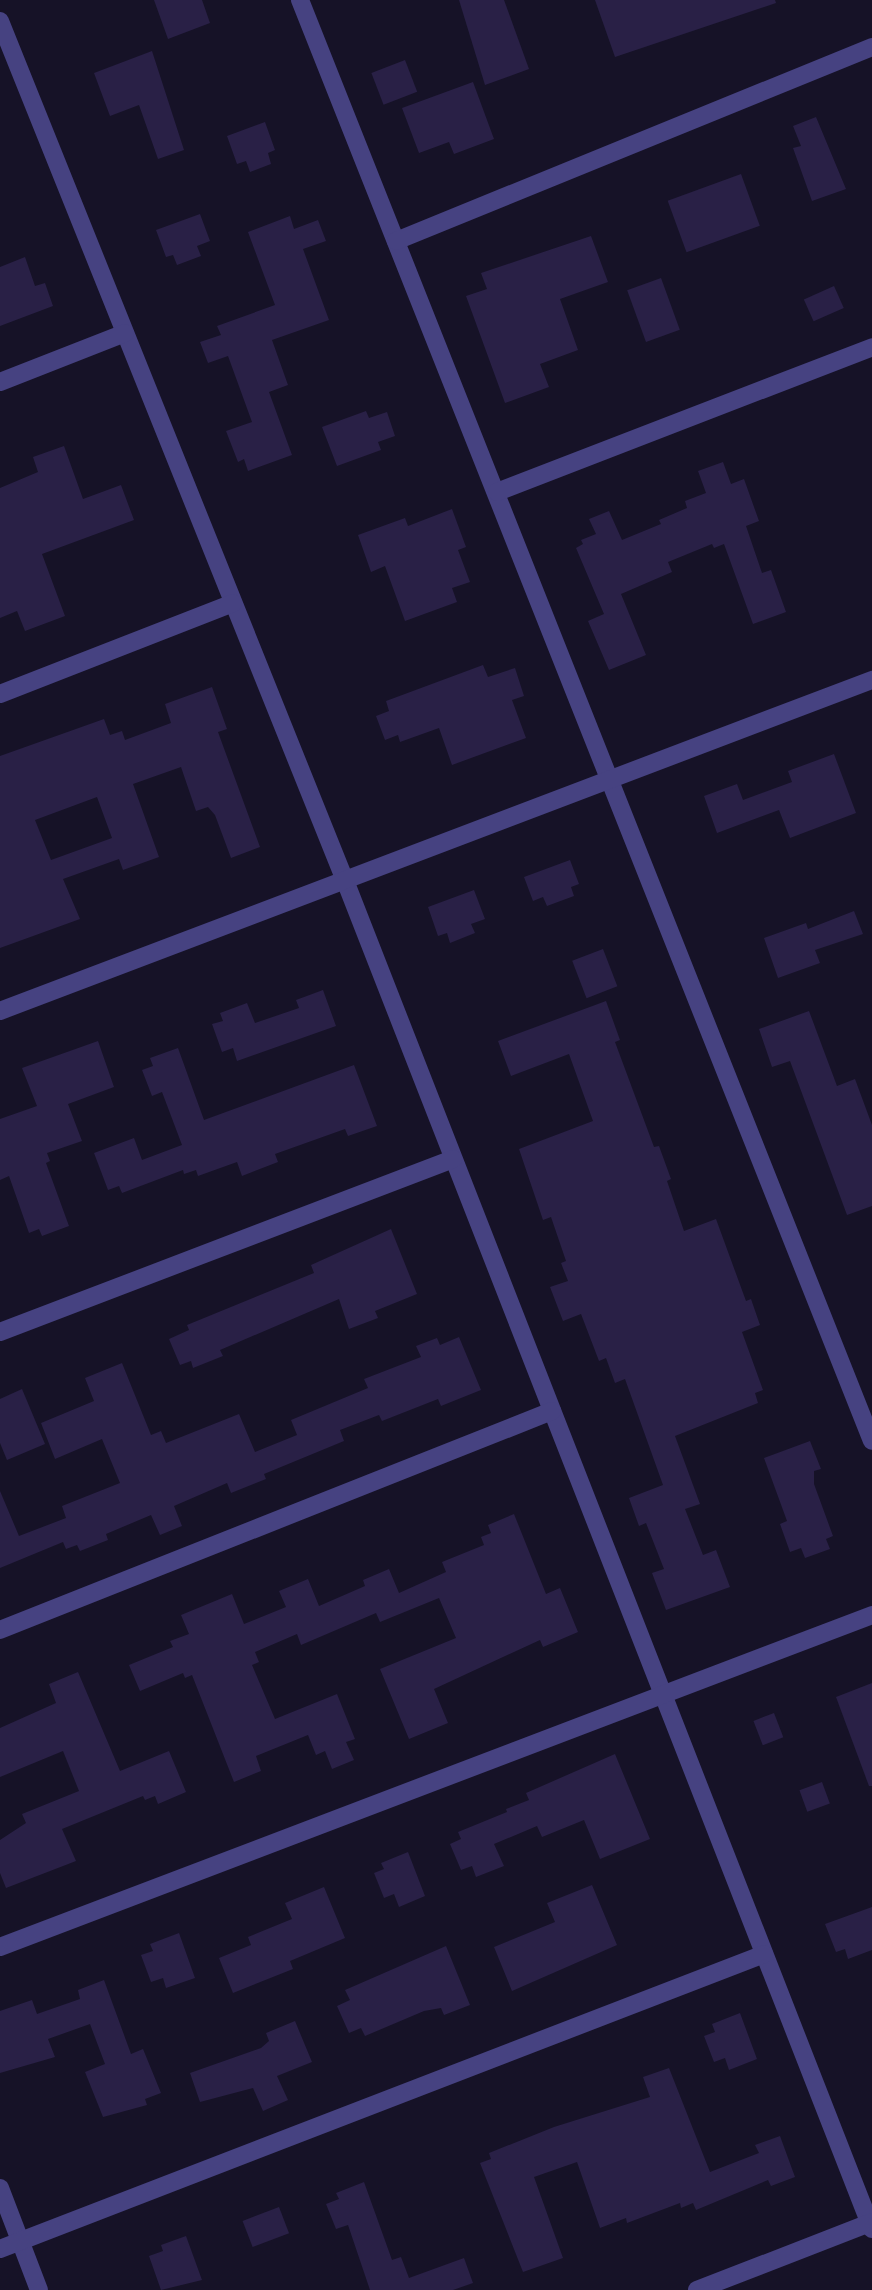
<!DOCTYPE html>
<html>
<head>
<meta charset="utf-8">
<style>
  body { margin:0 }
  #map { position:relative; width:872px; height:2290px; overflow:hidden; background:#161227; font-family:Quicksand,sans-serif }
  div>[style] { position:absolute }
  .building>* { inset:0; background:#292046; transform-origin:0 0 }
  .minor>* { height:18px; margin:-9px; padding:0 9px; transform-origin:9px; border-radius:9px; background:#464281 }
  span { translate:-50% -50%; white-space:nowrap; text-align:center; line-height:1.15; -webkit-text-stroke:5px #161227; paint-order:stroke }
</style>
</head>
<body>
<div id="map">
  <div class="building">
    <i style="clip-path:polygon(154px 0,202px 0,210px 23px,168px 39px)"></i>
    <i style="clip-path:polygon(459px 0,504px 0,529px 69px,485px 85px)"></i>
    <i style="clip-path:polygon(595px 0,775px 0,776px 3px,615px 57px)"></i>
    <i style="clip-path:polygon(152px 51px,184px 150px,158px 159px,139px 105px,110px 116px,94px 73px)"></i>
    <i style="left:405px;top:60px;width:34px;height:36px;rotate:69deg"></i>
    <i style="clip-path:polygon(473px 82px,494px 139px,454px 154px,449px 142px,419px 153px,402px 108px)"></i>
    <i style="clip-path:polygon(816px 117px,846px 189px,812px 201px,793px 148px,801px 146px,793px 126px)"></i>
    <i style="clip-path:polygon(265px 122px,275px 150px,268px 153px,271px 164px,250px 172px,246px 161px,237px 164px,227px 136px)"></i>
    <i style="left:741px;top:174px;width:55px;height:78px;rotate:70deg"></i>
    <i style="clip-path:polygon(200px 214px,210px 241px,197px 246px,201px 256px,177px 265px,173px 255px,166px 257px,156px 230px)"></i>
    <i style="clip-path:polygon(290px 216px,294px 229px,318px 220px,326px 241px,303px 249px,329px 320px,272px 340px,288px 385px,269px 392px,292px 455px,248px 471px,244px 459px,238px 462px,226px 431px,252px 422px,228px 356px,208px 363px,200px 342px,221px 335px,217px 326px,275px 305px,248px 232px)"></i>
    <i style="clip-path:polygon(591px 236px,608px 282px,560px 299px,578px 350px,540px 364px,549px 387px,505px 403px,466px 296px,487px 289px,481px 273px)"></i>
    <i style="clip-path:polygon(25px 257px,35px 286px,45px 283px,53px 306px,0 326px,0 267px)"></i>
    <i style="left:661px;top:278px;width:55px;height:36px;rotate:70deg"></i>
    <i style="left:834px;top:286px;width:24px;height:33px;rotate:66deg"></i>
    <i style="clip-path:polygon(366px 411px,369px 418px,387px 412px,395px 436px,378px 442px,381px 450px,337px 466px,322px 427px)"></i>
    <i style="clip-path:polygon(64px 446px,83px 499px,121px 485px,134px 520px,42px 554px,65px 616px,25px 631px,17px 611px,0 618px,0 488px,38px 472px,33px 457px)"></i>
    <i style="clip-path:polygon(723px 462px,731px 484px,744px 479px,759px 521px,746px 526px,762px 573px,771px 570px,786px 612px,753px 624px,724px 544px,714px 548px,712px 544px,668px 562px,672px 572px,621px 594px,646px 655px,609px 670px,588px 621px,604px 614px,576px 548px,583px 544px,581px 540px,596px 534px,589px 519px,609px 511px,622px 540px,661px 524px,659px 520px,687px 508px,685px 501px,706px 493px,698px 471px)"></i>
    <i style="clip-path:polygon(452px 509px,466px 547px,458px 550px,470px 582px,452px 588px,457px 602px,405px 621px,385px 566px,371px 572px,358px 535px,405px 518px,408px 526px)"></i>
    <i style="clip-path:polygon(483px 665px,488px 677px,515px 668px,524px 696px,512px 700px,526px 738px,452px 765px,439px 728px,400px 742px,398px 735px,385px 740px,376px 716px,389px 711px,386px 701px)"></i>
    <i style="clip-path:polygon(evenodd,212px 687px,227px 729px,218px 732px,260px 847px,231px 858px,215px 815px,208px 807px,196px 811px,181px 767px,133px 784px,159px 857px,123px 870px,119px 859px,63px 879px,80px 919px,0 948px,0 756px,104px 719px,110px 735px,122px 731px,125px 740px,171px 723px,165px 704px,212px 687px,97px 797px,112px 838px,51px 860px,35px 820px,97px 797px)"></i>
    <i style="clip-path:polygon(834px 754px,856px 813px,790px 838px,779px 810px,717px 833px,704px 796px,737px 784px,743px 800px,792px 782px,788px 771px)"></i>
    <i style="clip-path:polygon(570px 860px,579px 884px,571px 887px,574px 896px,547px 906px,543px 897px,533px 901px,524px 877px)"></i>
    <i style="clip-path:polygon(474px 890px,485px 919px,471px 924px,475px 933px,450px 943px,447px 933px,438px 936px,428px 907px)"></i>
    <i style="clip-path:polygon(854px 911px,863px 934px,815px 950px,820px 963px,778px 978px,764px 938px,806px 923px,808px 929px)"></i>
    <i style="left:603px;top:949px;width:40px;height:33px;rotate:69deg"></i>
    <i style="clip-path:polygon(323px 990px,336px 1026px,237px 1061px,233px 1048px,222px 1052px,212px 1024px,223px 1021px,220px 1013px,247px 1003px,255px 1023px,299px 1008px,296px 1000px)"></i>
    <i style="clip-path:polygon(606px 1001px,620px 1040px,615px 1042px,654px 1147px,659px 1146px,671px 1179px,667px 1181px,684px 1231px,716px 1219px,746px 1301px,751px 1299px,760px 1325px,742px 1332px,763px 1390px,755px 1393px,758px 1403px,675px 1436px,700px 1504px,685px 1509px,703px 1555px,716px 1550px,730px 1587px,666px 1610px,652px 1573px,664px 1569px,646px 1523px,639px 1526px,629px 1498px,663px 1485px,625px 1379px,615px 1383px,606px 1358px,599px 1361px,581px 1314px,563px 1321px,550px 1287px,568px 1281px,561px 1263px,566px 1261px,551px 1217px,543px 1220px,519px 1149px,593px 1121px,569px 1054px,511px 1076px,498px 1041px)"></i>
    <i style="clip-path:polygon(809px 1011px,837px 1086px,855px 1079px,872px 1125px,872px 1206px,847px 1215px,790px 1061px,772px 1067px,759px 1029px)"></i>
    <i style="clip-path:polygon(98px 1041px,114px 1087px,68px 1104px,82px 1141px,47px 1153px,50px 1161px,46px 1163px,69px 1226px,42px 1236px,39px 1229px,29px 1233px,9px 1176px,0 1180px,0 1119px,37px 1106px,22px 1068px)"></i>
    <i style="clip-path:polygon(178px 1048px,204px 1120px,354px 1065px,377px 1126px,348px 1136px,345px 1129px,275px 1154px,278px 1162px,242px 1176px,237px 1162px,198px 1176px,196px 1170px,184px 1174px,183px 1170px,122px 1193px,119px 1186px,108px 1190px,94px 1153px,134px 1138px,142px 1160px,182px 1145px,162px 1092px,152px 1096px,142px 1070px,153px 1066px,150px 1058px)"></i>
    <i style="clip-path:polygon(391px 1229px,417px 1294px,375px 1311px,378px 1318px,349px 1329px,339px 1299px,220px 1350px,223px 1356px,193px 1368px,191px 1361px,180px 1365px,169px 1339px,189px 1330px,187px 1325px,314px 1273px,311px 1265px)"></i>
    <i style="clip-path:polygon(459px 1337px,481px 1390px,441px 1406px,438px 1399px,382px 1421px,379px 1415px,340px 1430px,344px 1441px,264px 1474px,266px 1479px,231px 1493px,227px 1483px,174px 1506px,182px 1526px,160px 1535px,151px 1515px,106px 1534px,108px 1540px,80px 1551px,77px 1545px,66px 1549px,63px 1542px,0 1568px,0 1491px,19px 1536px,66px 1518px,62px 1506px,120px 1483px,102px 1439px,55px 1459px,41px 1423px,94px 1401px,85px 1378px,122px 1363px,151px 1435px,161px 1431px,166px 1443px,239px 1414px,255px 1452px,297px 1435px,291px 1420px,368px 1388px,364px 1379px,421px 1357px,416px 1346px,437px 1338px,440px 1345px)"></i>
    <i style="clip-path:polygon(22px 1389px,45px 1444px,7px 1460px,0 1443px,0 1399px)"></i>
    <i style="clip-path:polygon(810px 1441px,821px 1469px,814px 1471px,814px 1484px,833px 1536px,826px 1539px,830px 1549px,805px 1558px,801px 1548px,790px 1552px,780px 1524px,787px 1521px,764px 1458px)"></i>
    <i style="clip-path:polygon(514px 1514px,546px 1594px,560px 1588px,578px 1632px,543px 1647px,540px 1640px,434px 1689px,448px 1723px,409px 1739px,380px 1669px,456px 1638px,439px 1598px,380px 1622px,376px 1613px,301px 1645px,297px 1634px,255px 1652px,259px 1662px,252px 1665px,275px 1719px,337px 1694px,355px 1739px,346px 1742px,354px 1760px,332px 1769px,325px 1751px,316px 1755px,308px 1735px,256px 1756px,261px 1771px,234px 1782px,192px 1675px,185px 1678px,183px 1673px,140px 1691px,129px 1665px,173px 1647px,170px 1641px,189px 1634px,181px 1615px,232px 1594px,244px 1624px,286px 1607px,279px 1591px,308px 1579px,319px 1606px,365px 1586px,363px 1580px,389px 1569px,399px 1593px,446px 1572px,442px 1562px,484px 1545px,481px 1537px,491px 1533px,488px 1525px)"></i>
    <i style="clip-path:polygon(78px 1672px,120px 1771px,169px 1751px,186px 1792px,158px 1804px,155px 1796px,145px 1800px,143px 1796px,62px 1829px,76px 1861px,6px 1888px,0 1873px,0 1840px,26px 1823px,22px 1814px,79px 1791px,63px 1751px,0 1777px,0 1728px,56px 1703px,49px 1684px)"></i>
    <i style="clip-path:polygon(872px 1683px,872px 1786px,869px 1786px,836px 1697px)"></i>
    <i style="left:774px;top:1713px;width:26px;height:22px;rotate:69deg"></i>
    <i style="clip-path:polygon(615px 1754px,650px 1839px,600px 1859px,584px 1820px,542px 1837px,537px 1826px,494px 1844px,504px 1866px,476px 1877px,472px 1866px,461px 1870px,450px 1844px,461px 1839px,458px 1832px,507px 1812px,506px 1809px,529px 1800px,526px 1793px)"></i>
    <i style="left:822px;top:1782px;width:23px;height:24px;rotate:70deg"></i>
    <i style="clip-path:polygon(408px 1852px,425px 1896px,399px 1907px,394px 1894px,384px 1898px,374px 1873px,384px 1869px,381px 1863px)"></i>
    <i style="clip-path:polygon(592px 1885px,617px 1945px,512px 1991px,494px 1947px,555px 1922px,547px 1903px)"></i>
    <i style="clip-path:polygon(324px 1887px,345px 1938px,290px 1961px,293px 1969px,233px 1993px,219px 1958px,251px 1945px,248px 1937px,292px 1919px,285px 1903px)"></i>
    <i style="clip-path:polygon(872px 1907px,872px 1950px,848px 1959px,845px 1949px,836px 1952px,825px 1924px)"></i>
    <i style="clip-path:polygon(179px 1933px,195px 1978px,166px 1988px,163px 1978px,151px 1982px,141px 1955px,153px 1951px,150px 1944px)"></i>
    <i style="clip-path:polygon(446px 1946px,470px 2005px,444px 2015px,441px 2008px,424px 2011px,365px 2036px,361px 2028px,349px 2033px,337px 2006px,350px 2000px,345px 1990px)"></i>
    <i style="clip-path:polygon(104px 1980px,131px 2054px,143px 2049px,161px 2093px,145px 2099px,147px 2105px,103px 2117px,85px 2072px,105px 2064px,90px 2024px,48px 2039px,55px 2057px,0 2073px,0 2011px,32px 2000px,37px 2014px,80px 1999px,78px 1990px)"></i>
    <i style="clip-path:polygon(740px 2013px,757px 2059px,729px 2070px,725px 2058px,714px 2062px,704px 2036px,715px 2032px,712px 2024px)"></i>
    <i style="clip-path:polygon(295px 2021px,312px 2062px,277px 2076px,288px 2100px,263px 2111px,253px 2088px,200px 2102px,190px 2073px,261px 2048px,269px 2041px,266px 2033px)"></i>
    <i style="clip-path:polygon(669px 2068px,710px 2172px,759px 2153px,755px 2145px,780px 2136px,795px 2177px,771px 2186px,768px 2180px,696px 2210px,693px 2203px,681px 2208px,680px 2203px,627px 2223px,626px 2218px,600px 2228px,577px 2162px,534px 2177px,563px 2258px,523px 2272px,480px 2163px,491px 2159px,489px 2153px,554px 2127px,650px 2097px,643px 2077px)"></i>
    <i style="clip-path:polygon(364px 2182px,392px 2260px,401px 2257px,409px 2278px,464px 2258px,473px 2283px,453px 2290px,370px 2290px,348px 2225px,336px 2229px,326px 2204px,339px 2199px,336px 2193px)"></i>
    <i style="left:279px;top:2207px;width:28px;height:39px;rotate:69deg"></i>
    <i style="clip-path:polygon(186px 2236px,202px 2280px,161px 2290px,149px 2256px,163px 2251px,161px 2245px)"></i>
  </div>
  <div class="minor">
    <i style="left:300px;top:0;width:1550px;rotate:68.35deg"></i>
    <i style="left:0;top:21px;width:929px;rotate:68.13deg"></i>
    <i style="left:346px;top:883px;width:1445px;rotate:68.66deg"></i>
    <i style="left:396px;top:241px;width:514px;rotate:-22.17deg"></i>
    <i style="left:0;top:382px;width:134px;rotate:-21.4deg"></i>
    <i style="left:497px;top:492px;width:402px;rotate:-21.1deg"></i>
    <i style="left:0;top:694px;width:250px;rotate:-21.3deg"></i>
    <i style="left:0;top:1011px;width:933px;rotate:-20.79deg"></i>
    <i style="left:0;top:1332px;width:485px;rotate:-20.9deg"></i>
    <i style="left:0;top:1630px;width:594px;rotate:-21.64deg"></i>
    <i style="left:0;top:1947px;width:933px;rotate:-20.84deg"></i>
    <i style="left:0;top:2188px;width:109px;rotate:69.1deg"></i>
    <i style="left:0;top:2249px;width:819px;rotate:-21.11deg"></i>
    <i style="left:697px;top:2290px;width:188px;rotate:-21.2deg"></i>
  </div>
</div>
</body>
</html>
